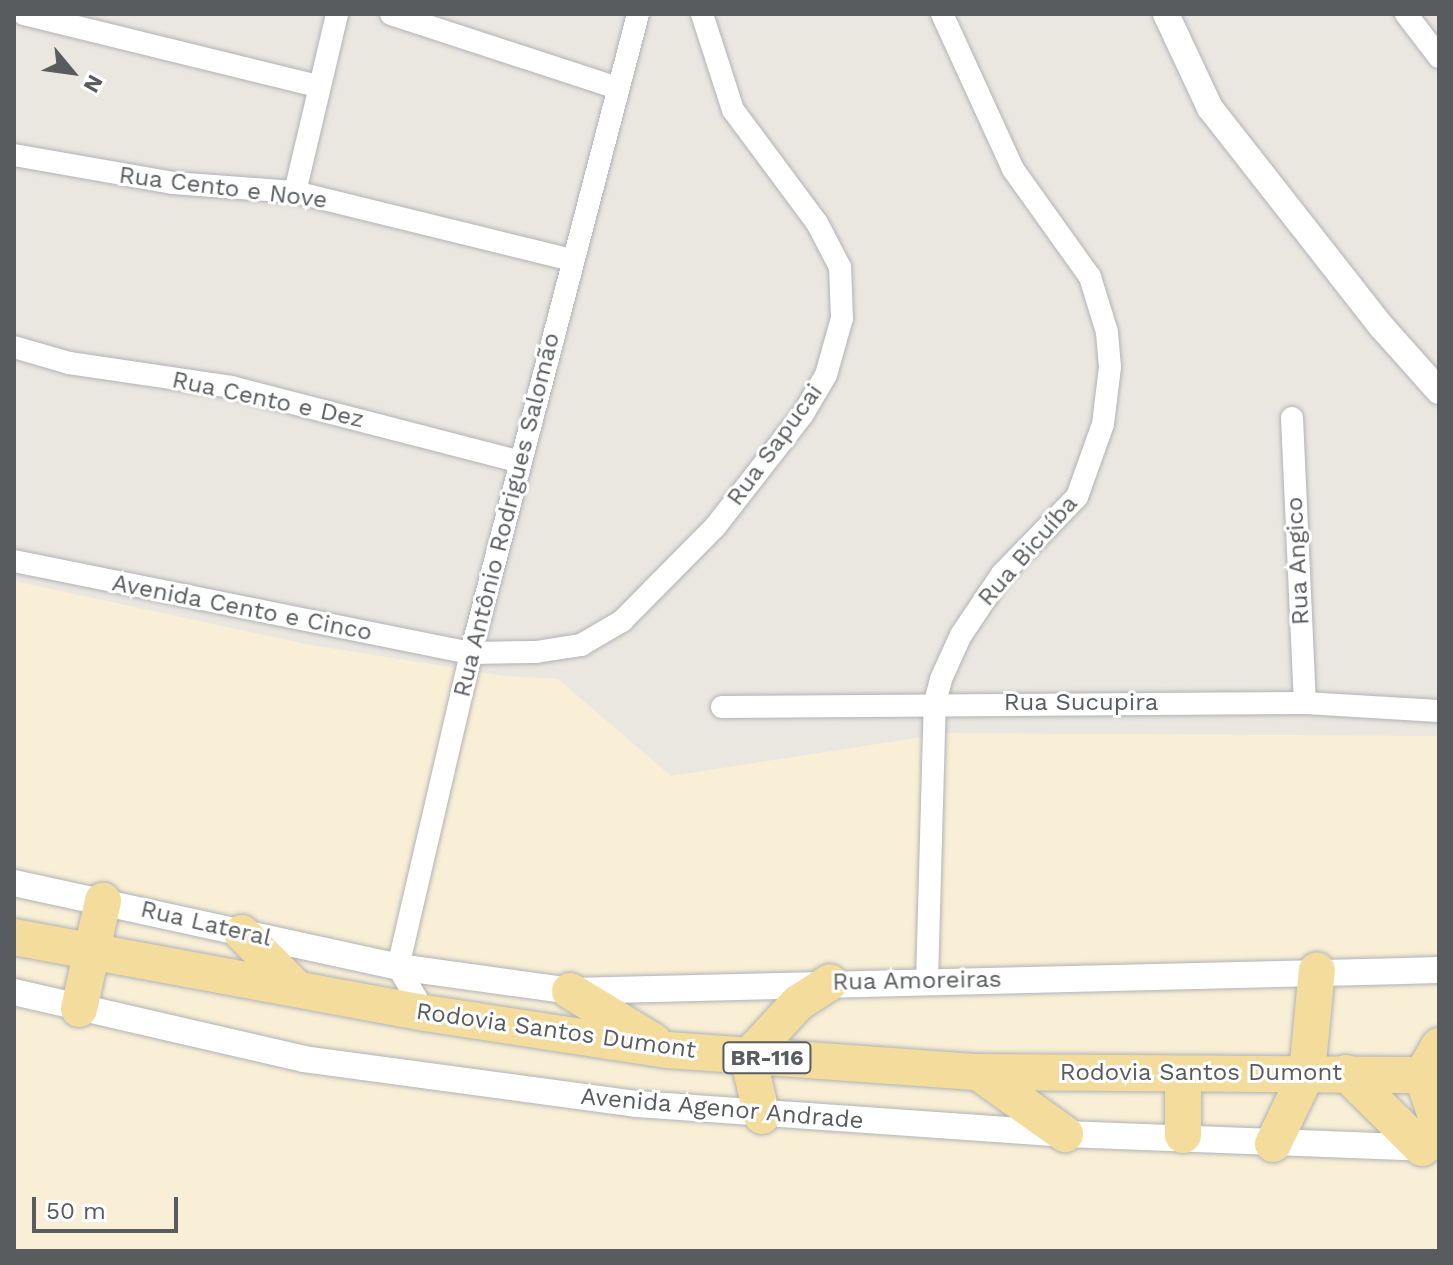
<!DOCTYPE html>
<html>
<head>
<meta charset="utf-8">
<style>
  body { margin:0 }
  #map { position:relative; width:1453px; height:1265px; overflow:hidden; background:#eae7e0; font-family:"Work Sans",sans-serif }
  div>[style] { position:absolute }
  .commercial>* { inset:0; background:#f9efd6 }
  .roads { filter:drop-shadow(0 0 2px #b0b3b6) drop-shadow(0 0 2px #b0b3b6) }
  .minor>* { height:22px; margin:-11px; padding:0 11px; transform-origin:11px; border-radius:11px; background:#fff }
  .tertiary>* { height:26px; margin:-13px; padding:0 13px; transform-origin:13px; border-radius:13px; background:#fff }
  .trunk>* { height:36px; margin:-18px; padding:0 18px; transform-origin:18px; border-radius:18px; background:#f4dd9c }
  span { translate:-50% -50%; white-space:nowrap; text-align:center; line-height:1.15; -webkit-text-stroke:6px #fff; paint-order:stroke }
  .shield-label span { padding:2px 6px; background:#fff; border:2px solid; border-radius:6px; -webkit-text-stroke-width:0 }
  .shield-label { font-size:22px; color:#595c5f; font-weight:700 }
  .street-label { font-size:24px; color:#595c5f }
  .frame { position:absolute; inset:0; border:16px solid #595c5f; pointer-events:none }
  .north { position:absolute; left:32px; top:32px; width:80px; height:80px; -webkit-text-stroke:6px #fff; paint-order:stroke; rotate:119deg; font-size:22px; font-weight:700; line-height:32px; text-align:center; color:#595c5f }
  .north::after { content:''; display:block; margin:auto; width:28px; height:36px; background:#595c5f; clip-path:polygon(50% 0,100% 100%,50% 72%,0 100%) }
  .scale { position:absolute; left:32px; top:1197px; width:146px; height:36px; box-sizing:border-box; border:4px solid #595c5f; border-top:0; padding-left:10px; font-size:24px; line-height:28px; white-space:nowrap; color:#595c5f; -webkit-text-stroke:6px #fff; paint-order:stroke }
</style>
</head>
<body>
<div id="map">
  <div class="commercial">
    <i style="clip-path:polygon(14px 581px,306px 644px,504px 676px,558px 679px,671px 776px,948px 733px,1439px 736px,1439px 1251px,14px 1251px)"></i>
  </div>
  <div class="roads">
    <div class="minor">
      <i style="left:24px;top:14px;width:303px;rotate:13.8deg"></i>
      <i style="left:391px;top:14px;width:239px;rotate:18.1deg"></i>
      <i style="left:1406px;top:14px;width:54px;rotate:52.5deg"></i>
      <i style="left:14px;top:155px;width:161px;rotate:10deg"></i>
      <i style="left:173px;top:183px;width:122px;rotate:4.2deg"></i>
      <i style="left:295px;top:192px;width:284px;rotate:13.8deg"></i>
      <i style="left:295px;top:192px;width:183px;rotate:-76.7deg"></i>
      <i style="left:14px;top:347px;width:57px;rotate:16.2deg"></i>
      <i style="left:69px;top:363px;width:164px;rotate:8.4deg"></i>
      <i style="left:231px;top:387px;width:299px;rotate:14.5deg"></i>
      <i style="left:1292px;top:418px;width:285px;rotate:87.4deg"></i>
      <i style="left:14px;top:561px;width:466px;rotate:11.4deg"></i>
      <i style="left:471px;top:653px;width:65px;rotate:-0.9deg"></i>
      <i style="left:536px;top:652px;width:46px;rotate:-8.8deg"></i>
      <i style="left:581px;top:645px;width:48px;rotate:-30.3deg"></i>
      <i style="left:622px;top:621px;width:132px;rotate:-45.3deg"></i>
      <i style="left:715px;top:527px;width:143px;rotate:-52.1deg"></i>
      <i style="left:803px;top:414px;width:45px;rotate:-59.5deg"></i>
      <i style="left:826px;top:375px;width:59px;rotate:-74.3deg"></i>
      <i style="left:842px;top:318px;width:51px;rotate:-92.2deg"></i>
      <i style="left:840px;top:267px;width:50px;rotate:-117.6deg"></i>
      <i style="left:817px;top:223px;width:141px;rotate:-126.6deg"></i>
      <i style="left:733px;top:110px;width:101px;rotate:-107.9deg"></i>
      <i style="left:722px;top:707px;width:583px;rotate:-0.39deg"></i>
      <i style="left:1305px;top:703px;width:134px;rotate:3.4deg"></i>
      <i style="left:927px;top:982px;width:280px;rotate:-88.4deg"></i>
      <i style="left:935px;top:702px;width:24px;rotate:-75deg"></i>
      <i style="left:941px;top:679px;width:48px;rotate:-65.6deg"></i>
      <i style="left:961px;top:635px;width:73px;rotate:-56.1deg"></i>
      <i style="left:1002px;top:574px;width:107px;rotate:-45.8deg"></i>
      <i style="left:1077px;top:497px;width:77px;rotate:-70.4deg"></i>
      <i style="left:1103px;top:424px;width:57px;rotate:-83deg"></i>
      <i style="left:1110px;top:367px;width:35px;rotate:-95deg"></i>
      <i style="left:1107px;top:332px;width:58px;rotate:-107.2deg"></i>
      <i style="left:1090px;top:277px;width:133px;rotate:-125.5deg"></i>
      <i style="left:1013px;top:169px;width:170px;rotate:-114.6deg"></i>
      <i style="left:425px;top:1013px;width:53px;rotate:-120.4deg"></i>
      <i style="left:398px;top:967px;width:322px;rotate:-76.9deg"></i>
      <i style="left:471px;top:653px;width:660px;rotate:-75.35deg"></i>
    </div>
    <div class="tertiary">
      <i style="left:1166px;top:14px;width:104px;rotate:64.9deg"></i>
      <i style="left:1210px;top:108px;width:277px;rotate:51.9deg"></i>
      <i style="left:1381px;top:326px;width:87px;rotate:48.3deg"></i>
      <i style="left:14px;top:883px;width:393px;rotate:12.3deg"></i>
      <i style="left:398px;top:967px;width:174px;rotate:7.9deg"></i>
      <i style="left:570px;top:991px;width:869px;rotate:-1.38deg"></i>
      <i style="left:14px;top:992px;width:298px;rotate:13deg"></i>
      <i style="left:304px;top:1059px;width:335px;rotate:7.7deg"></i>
      <i style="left:636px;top:1104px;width:430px;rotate:4deg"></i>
      <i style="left:1065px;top:1134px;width:365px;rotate:2.2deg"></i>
    </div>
    <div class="trunk">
      <i style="left:242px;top:933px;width:74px;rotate:45.5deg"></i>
      <i style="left:14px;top:937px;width:418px;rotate:10.5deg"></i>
      <i style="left:425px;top:1013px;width:246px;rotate:8.7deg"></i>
      <i style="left:668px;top:1050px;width:311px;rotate:4.1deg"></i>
      <i style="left:978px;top:1072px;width:461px;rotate:0.4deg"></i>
      <i style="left:570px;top:991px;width:97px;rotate:31.1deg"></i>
      <i style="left:79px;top:1009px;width:111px;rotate:-77.5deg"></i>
      <i style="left:1439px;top:1046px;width:34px;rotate:120deg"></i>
      <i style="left:1422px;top:1075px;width:53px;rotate:71.2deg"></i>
      <i style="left:978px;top:1072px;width:107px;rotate:35.5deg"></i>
      <i style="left:1346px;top:1073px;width:107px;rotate:44.6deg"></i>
      <i style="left:1183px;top:1077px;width:58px;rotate:90deg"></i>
      <i style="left:762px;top:1116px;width:61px;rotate:-103.3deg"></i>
      <i style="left:748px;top:1057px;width:74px;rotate:-47.2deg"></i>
      <i style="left:798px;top:1003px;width:38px;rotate:-33deg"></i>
      <i style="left:1273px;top:1144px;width:79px;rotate:-64.4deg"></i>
      <i style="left:1307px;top:1073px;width:103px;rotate:-84.5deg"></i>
    </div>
  </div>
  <div class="shield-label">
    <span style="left:767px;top:1058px">BR-116</span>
  </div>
  <div class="street-label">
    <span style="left:223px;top:188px;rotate:7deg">Rua Cento e Nove</span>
    <span style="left:268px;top:400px;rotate:12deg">Rua Cento e Dez</span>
    <span style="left:775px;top:445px;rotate:-54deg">Rua Sapucai</span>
    <span style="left:507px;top:515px;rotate:-76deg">Rua Antônio Rodrigues Salomão</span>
    <span style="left:1028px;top:551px;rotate:-49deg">Rua Bicuíba</span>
    <span style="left:1298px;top:561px;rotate:-93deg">Rua Angico</span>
    <span style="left:242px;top:608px;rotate:11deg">Avenida Cento e Cinco</span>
    <span style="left:1081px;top:703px">Rua Sucupira</span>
    <span style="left:206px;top:924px;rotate:13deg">Rua Lateral</span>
    <span style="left:917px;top:981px;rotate:-1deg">Rua Amoreiras</span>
    <span style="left:556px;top:1031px;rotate:8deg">Rodovia Santos Dumont</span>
    <span style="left:1201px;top:1073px">Rodovia Santos Dumont</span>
    <span style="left:722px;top:1109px;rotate:5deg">Avenida Agenor Andrade</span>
  </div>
  <div class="frame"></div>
  <div class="north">N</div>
  <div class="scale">50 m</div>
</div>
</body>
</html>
